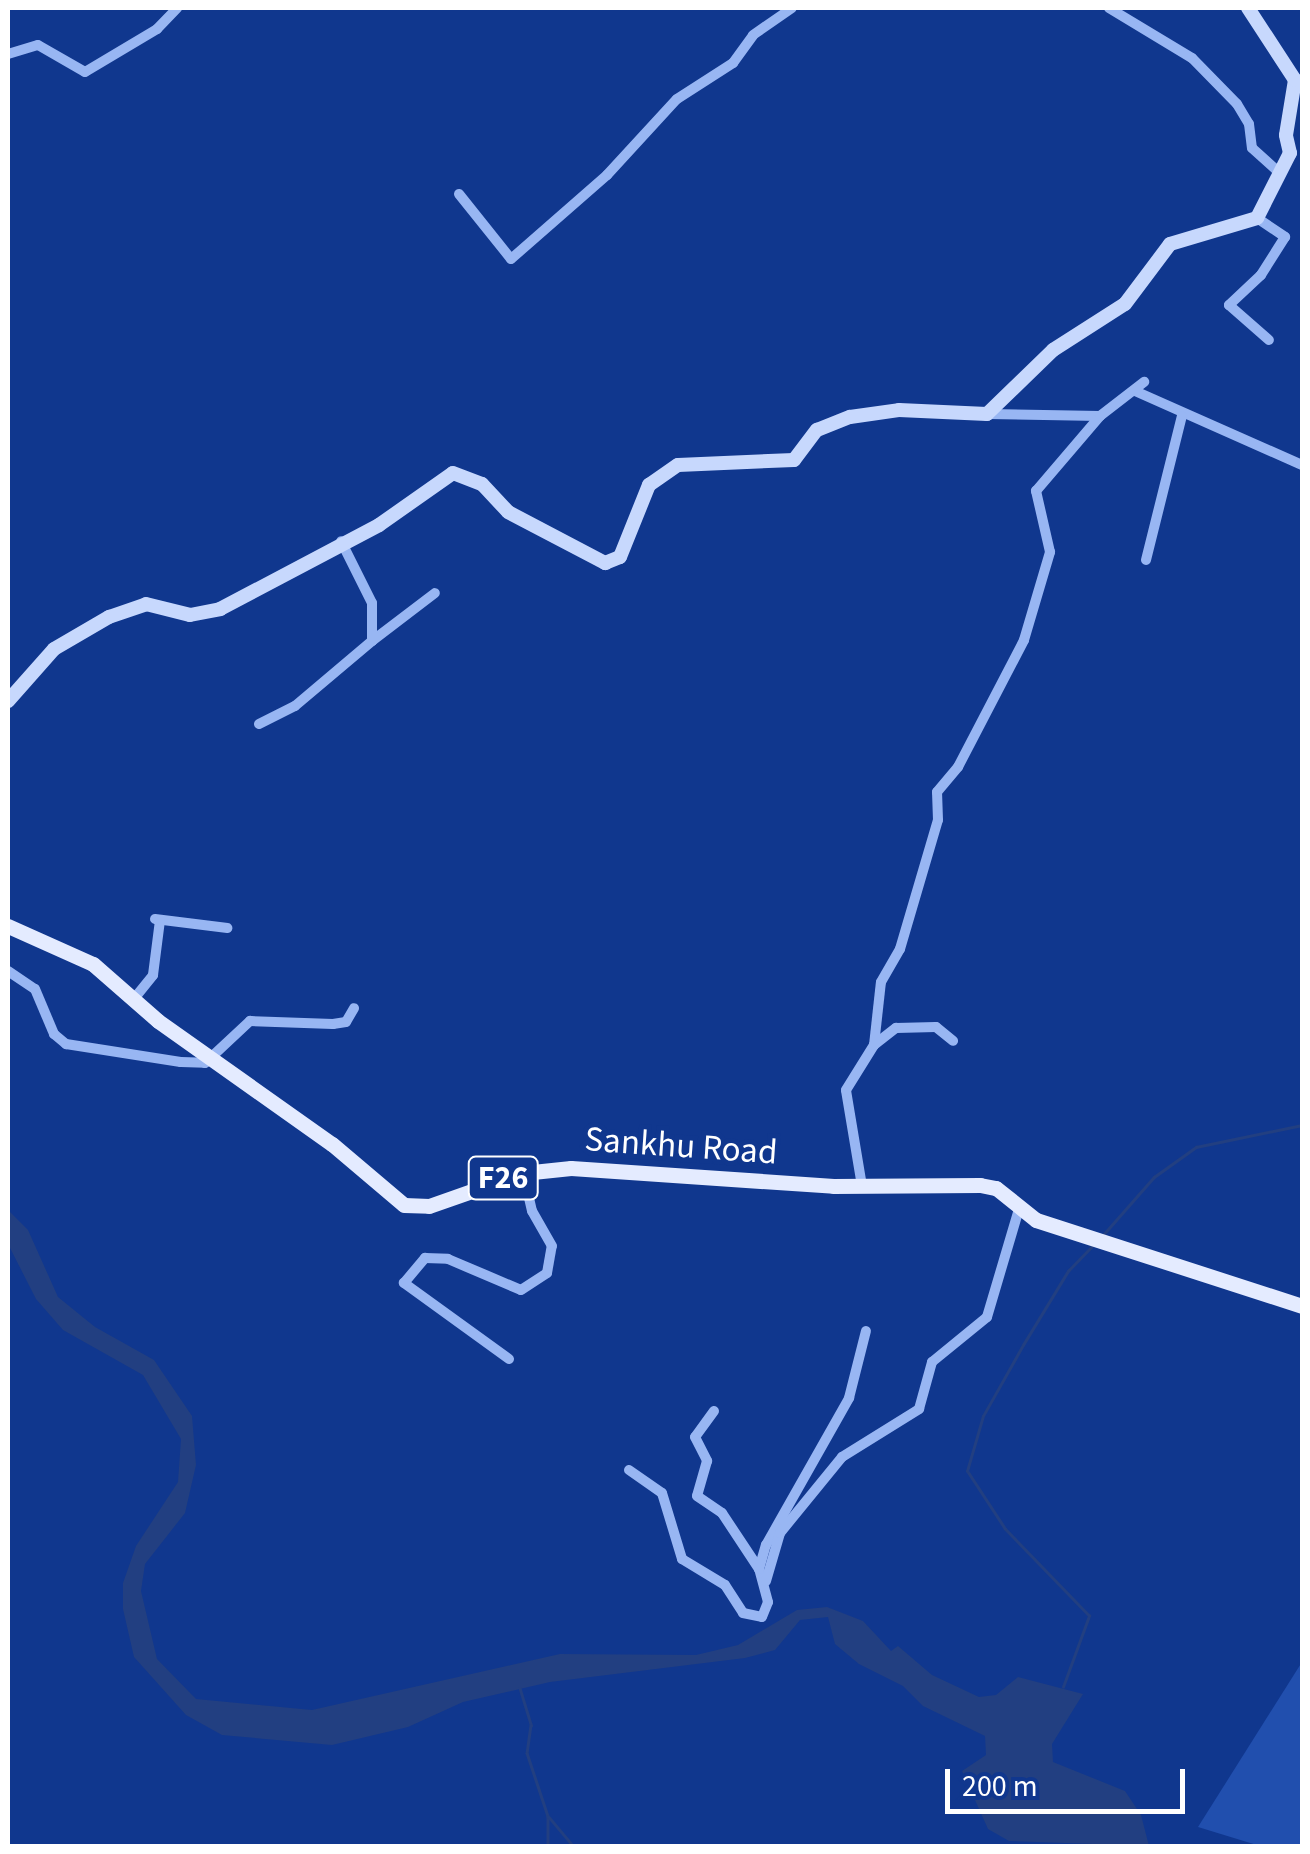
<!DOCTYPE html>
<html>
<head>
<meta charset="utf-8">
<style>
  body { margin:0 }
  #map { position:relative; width:1310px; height:1854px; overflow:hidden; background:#10378e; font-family:"Source Sans 3",sans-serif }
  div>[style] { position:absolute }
  .green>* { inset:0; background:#214fae }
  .water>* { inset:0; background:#223f81 }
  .stream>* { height:2.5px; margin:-1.25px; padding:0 1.25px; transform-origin:1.25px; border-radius:1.25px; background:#223f81 }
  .street>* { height:10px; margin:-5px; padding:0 5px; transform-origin:5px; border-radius:5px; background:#98b6f3 }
  .secondary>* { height:14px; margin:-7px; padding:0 7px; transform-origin:7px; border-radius:7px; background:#c7d8fd }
  .primary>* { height:15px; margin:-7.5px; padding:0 7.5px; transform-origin:7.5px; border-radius:7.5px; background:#e4ebff }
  span { translate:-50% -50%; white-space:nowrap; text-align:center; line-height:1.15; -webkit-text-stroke:10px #10378e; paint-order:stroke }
  .shield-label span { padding:2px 8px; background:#10378e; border:2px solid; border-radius:8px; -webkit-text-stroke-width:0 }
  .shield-label { font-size:32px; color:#fff; font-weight:700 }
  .street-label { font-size:35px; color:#fff }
  .frame { position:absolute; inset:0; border:10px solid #fff; pointer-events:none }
  .scale { position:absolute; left:945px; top:1769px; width:240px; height:45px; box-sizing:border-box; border:5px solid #fff; border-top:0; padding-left:12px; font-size:30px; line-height:35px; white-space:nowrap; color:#fff; -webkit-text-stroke:8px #10378e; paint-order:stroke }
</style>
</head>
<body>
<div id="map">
  <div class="green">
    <i style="clip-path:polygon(1302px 1662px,1302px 1846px,1260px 1846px,1198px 1827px)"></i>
  </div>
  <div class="water">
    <i style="clip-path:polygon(8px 1210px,28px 1230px,58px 1297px,95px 1327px,154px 1360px,192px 1416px,196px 1465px,185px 1513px,145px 1564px,141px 1591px,157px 1659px,196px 1699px,312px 1710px,560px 1654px,696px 1655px,738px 1645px,797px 1610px,827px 1607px,863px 1621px,891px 1651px,898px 1646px,932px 1675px,979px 1697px,996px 1695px,1018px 1677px,1083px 1694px,1052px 1744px,1053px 1762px,1125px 1791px,1141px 1815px,1149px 1846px,1009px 1841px,988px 1829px,962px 1771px,986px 1755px,985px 1736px,923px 1706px,903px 1686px,859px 1664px,835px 1644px,828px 1617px,800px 1620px,775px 1650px,745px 1658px,550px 1682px,463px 1702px,408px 1727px,332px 1745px,222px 1735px,186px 1715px,134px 1657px,123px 1609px,123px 1583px,136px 1546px,178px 1482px,181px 1439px,143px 1375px,63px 1330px,36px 1299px,8px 1244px)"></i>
  </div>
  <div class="stream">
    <i style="left:1102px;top:1236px;width:79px;rotate:-48.6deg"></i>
    <i style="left:1154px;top:1177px;width:52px;rotate:-35.5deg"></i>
    <i style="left:1196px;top:1147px;width:108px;rotate:-11.7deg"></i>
    <i style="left:1063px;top:1687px;width:76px;rotate:-69.9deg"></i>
    <i style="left:1089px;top:1616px;width:121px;rotate:-134deg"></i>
    <i style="left:1005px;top:1529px;width:69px;rotate:-123.2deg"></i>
    <i style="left:967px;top:1471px;width:57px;rotate:-73.8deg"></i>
    <i style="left:983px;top:1416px;width:81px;rotate:-60.6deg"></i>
    <i style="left:1023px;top:1345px;width:87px;rotate:-58.7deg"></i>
    <i style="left:1068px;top:1271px;width:36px;rotate:-46deg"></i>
    <i style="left:520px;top:1688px;width:39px;rotate:73deg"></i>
    <i style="left:531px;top:1725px;width:28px;rotate:98deg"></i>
    <i style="left:527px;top:1753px;width:66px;rotate:71.6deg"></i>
    <i style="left:548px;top:1816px;width:30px;rotate:90deg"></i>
    <i style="left:549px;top:1817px;width:38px;rotate:50deg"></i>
  </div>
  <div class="street">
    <i style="left:1109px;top:8px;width:97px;rotate:31.1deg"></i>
    <i style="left:1192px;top:58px;width:64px;rotate:45.6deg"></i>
    <i style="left:1237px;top:104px;width:23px;rotate:59deg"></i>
    <i style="left:1249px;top:124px;width:24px;rotate:83deg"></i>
    <i style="left:1252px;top:148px;width:38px;rotate:42deg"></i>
    <i style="left:8px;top:54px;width:31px;rotate:-17deg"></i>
    <i style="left:38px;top:45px;width:54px;rotate:29.9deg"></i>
    <i style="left:85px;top:72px;width:84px;rotate:-30.8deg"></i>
    <i style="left:157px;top:29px;width:29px;rotate:-46deg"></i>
    <i style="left:459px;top:194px;width:83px;rotate:51.3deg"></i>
    <i style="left:511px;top:259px;width:128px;rotate:-41.2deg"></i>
    <i style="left:607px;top:175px;width:103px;rotate:-47.4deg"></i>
    <i style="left:677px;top:99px;width:67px;rotate:-32.7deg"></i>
    <i style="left:733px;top:63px;width:34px;rotate:-54deg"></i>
    <i style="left:753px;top:35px;width:47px;rotate:-34.7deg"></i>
    <i style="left:1257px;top:218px;width:34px;rotate:34deg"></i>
    <i style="left:1285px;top:237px;width:45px;rotate:122.3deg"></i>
    <i style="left:1261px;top:275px;width:44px;rotate:136.8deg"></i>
    <i style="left:1229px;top:305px;width:53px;rotate:41.2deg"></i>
    <i style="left:1135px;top:391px;width:183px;rotate:23.9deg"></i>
    <i style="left:988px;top:414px;width:112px;rotate:1deg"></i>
    <i style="left:1146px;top:560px;width:148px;rotate:-76deg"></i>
    <i style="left:372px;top:641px;width:79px;rotate:-37.3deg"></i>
    <i style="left:259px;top:724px;width:40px;rotate:-26.6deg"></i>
    <i style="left:295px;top:706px;width:101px;rotate:-40.2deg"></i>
    <i style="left:372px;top:641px;width:38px;rotate:-90deg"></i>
    <i style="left:372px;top:603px;width:69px;rotate:-116.6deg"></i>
    <i style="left:155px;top:919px;width:73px;rotate:7.1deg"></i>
    <i style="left:8px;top:971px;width:32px;rotate:34deg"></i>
    <i style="left:35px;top:989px;width:49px;rotate:67.1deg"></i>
    <i style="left:54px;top:1034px;width:16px;rotate:40deg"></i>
    <i style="left:66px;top:1044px;width:116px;rotate:8.9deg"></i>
    <i style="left:181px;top:1062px;width:24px;rotate:2deg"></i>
    <i style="left:205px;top:1063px;width:62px;rotate:-43deg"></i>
    <i style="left:250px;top:1021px;width:83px;rotate:2.1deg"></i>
    <i style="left:333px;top:1024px;width:13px;rotate:-9deg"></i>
    <i style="left:346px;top:1022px;width:16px;rotate:-60deg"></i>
    <i style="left:133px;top:1000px;width:32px;rotate:-51deg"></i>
    <i style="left:153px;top:975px;width:55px;rotate:-82.7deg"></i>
    <i style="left:874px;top:1045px;width:28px;rotate:-38deg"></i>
    <i style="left:896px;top:1028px;width:40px;rotate:-1.4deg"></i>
    <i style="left:936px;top:1027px;width:22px;rotate:39deg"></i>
    <i style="left:862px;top:1186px;width:97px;rotate:-99.5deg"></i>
    <i style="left:846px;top:1090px;width:53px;rotate:-58.1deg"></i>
    <i style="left:874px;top:1045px;width:63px;rotate:-83.7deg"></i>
    <i style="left:881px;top:982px;width:38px;rotate:-60deg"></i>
    <i style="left:900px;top:949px;width:134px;rotate:-73.6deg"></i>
    <i style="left:938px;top:820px;width:28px;rotate:-92deg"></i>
    <i style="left:937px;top:792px;width:33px;rotate:-50deg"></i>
    <i style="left:958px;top:767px;width:143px;rotate:-62.5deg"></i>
    <i style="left:1024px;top:640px;width:92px;rotate:-73.5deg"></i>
    <i style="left:1050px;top:552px;width:63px;rotate:-102.9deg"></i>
    <i style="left:1036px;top:491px;width:99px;rotate:-49.5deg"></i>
    <i style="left:1100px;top:416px;width:56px;rotate:-37.7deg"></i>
    <i style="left:509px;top:1359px;width:130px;rotate:-144.1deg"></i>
    <i style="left:404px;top:1283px;width:33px;rotate:-50deg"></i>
    <i style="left:425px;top:1258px;width:23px;rotate:2deg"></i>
    <i style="left:448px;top:1259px;width:79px;rotate:23deg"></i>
    <i style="left:521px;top:1290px;width:31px;rotate:-33deg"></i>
    <i style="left:547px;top:1273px;width:27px;rotate:-80deg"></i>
    <i style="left:552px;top:1246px;width:40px;rotate:-119.7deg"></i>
    <i style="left:532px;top:1211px;width:39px;rotate:-103deg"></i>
    <i style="left:714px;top:1411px;width:32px;rotate:126deg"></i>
    <i style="left:695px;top:1437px;width:27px;rotate:63deg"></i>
    <i style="left:707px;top:1461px;width:36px;rotate:106deg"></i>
    <i style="left:697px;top:1496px;width:30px;rotate:34deg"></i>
    <i style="left:722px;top:1513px;width:67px;rotate:56.5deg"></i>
    <i style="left:629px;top:1470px;width:40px;rotate:34.9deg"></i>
    <i style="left:662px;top:1493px;width:69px;rotate:73.1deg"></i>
    <i style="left:682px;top:1559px;width:50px;rotate:31.2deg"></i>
    <i style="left:725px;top:1585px;width:33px;rotate:57deg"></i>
    <i style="left:743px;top:1613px;width:19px;rotate:12deg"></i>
    <i style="left:762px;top:1617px;width:16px;rotate:-68deg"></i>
    <i style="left:768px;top:1602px;width:34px;rotate:-105deg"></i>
    <i style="left:759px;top:1569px;width:25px;rotate:-74deg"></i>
    <i style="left:766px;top:1545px;width:169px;rotate:-60.5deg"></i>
    <i style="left:849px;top:1398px;width:69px;rotate:-75.8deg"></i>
    <i style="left:766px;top:1581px;width:50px;rotate:-73.7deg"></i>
    <i style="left:780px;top:1533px;width:98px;rotate:-50.8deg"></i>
    <i style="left:842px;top:1457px;width:91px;rotate:-31.9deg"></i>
    <i style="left:919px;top:1409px;width:49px;rotate:-74.5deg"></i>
    <i style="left:932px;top:1362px;width:71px;rotate:-39.3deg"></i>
    <i style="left:987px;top:1317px;width:113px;rotate:-73.5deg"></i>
  </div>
  <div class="secondary">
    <i style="left:8px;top:701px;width:69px;rotate:-48.5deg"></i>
    <i style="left:54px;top:649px;width:64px;rotate:-30.2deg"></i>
    <i style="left:109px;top:617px;width:39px;rotate:-19deg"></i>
    <i style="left:146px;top:604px;width:45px;rotate:14deg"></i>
    <i style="left:190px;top:615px;width:31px;rotate:-11deg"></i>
    <i style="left:220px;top:609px;width:180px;rotate:-27.8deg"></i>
    <i style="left:379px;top:525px;width:90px;rotate:-35.1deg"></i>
    <i style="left:453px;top:473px;width:31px;rotate:21deg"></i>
    <i style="left:482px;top:484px;width:38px;rotate:47deg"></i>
    <i style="left:508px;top:512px;width:110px;rotate:27.7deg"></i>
    <i style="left:605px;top:563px;width:16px;rotate:-22deg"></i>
    <i style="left:620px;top:557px;width:78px;rotate:-68.1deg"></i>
    <i style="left:649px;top:485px;width:35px;rotate:-35deg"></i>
    <i style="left:678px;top:465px;width:116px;rotate:-2.5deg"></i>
    <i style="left:794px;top:460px;width:38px;rotate:-53deg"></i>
    <i style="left:817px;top:430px;width:35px;rotate:-22deg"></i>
    <i style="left:850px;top:417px;width:49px;rotate:-8.1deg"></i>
    <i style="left:899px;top:410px;width:88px;rotate:2.6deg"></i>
    <i style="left:987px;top:414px;width:92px;rotate:-44.1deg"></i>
    <i style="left:1053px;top:350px;width:85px;rotate:-32.6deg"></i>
    <i style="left:1125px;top:304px;width:75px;rotate:-53.1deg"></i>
    <i style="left:1170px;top:244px;width:91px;rotate:-16.6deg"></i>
    <i style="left:1257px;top:218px;width:73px;rotate:-63.1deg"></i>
    <i style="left:1290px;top:153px;width:18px;rotate:-103deg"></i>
    <i style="left:1286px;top:135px;width:56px;rotate:-80.7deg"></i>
    <i style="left:1295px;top:80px;width:86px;rotate:-123.1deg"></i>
  </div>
  <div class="primary">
    <i style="left:8px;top:926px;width:93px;rotate:24.1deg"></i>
    <i style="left:93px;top:964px;width:86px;rotate:41.2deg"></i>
    <i style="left:158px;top:1021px;width:213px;rotate:35.3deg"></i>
    <i style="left:332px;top:1144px;width:94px;rotate:40.3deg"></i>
    <i style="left:404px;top:1205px;width:25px;rotate:2deg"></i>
    <i style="left:429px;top:1206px;width:100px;rotate:-19.3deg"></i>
    <i style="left:523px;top:1173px;width:48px;rotate:-5.9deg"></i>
    <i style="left:571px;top:1168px;width:263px;rotate:3.9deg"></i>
    <i style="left:833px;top:1186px;width:147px;rotate:-0.4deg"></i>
    <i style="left:980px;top:1185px;width:16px;rotate:11deg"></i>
    <i style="left:996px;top:1188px;width:51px;rotate:38.7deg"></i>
    <i style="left:1036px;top:1220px;width:280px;rotate:17.9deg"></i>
  </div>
  <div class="shield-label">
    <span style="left:503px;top:1178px">F26</span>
  </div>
  <div class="street-label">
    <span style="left:681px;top:1146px;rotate:4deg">Sankhu Road</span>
  </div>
  <div class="frame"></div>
  <div class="scale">200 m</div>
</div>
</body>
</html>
